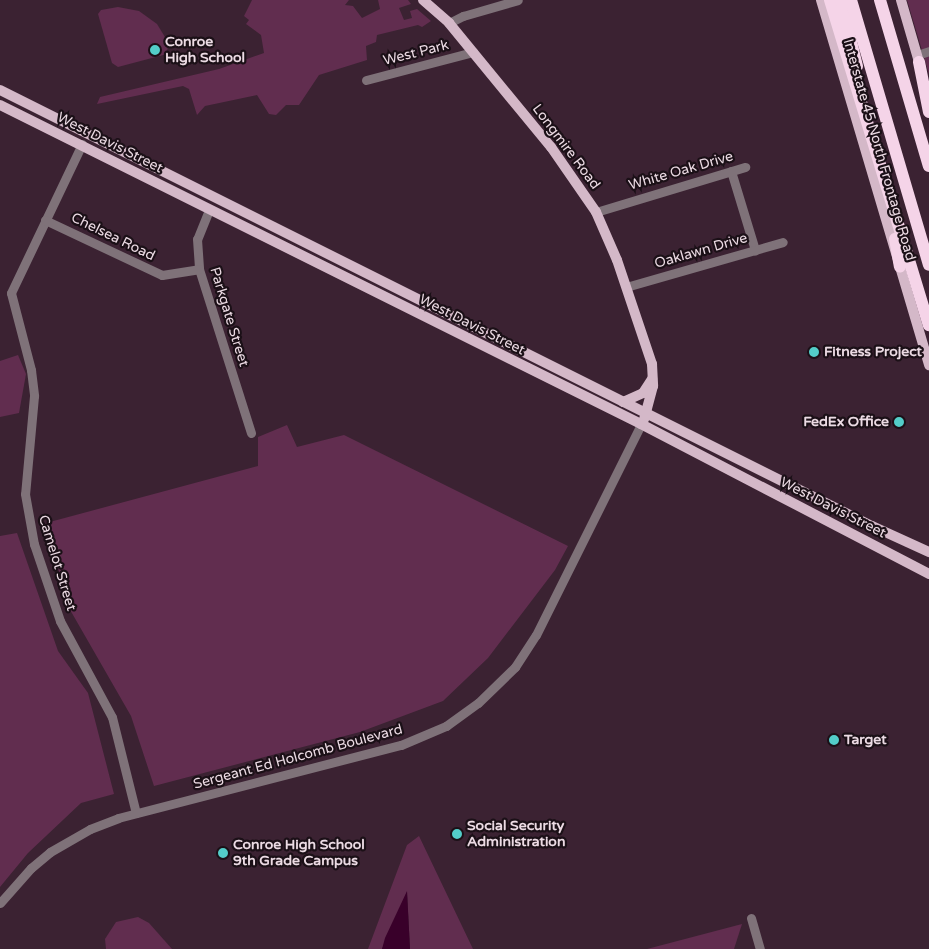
<!DOCTYPE html>
<html>
<head>
<meta charset="utf-8">
<style>
  body { margin:0 }
  #map { position:relative; width:929px; height:949px; overflow:hidden; background:#3b2232; font-family:"Varela Round",sans-serif }
  div>[style] { position:absolute }
  .green>* { inset:0; background:#612d4f }
  .water>* { inset:0; background:#39002a }
  .minor>* { height:9px; margin:-4.5px; padding:0 4.5px; transform-origin:4.5px; border-radius:4.5px; background:#7f7279 }
  .major>* { height:10px; margin:-5px; padding:0 5px; transform-origin:5px; border-radius:5px; background:#d4b8c8 }
  .highway>* { height:12px; margin:-6px; padding:0 6px; transform-origin:6px; border-radius:6px; background:#f5d4e8 }
  .dots>* { width:14px; height:14px; translate:-50% -50%; box-sizing:border-box; border:2px solid #1b1017; border-radius:50% }
  span { translate:-50% -50%; white-space:nowrap; text-align:center; line-height:1.15; -webkit-text-stroke:4.5px #1b1017; paint-order:stroke }
  .poi-label { font-size:14px; color:#ecdbe4; font-weight:700 }
  .left { translate:0 -50%; text-align:left }
  .right { translate:-100% -50%; text-align:right }
  .street-label { font-size:14px; color:#ecdbe4 }
</style>
</head>
<body>
<div id="map">
  <div class="green">
    <i style="clip-path:polygon(252px 0,349px 0,345px 5px,353px 6px,362px 18px,380px 9px,378px 0,408px 0,411px 4px,399px 8px,404px 20px,412px 18px,410px 11px,417px 9px,431px 21px,422px 27px,418px 25px,377px 35px,376px 42px,366px 46px,367px 60px,319px 75px,299px 105px,286px 105px,276px 115px,269px 114px,257px 95px,205px 106px,197px 115px,189px 89px,183px 86px,97px 104px,100px 97px,219px 69px,264px 53px,261px 35px,246px 24px,249px 20px,244px 16px)"></i>
    <i style="clip-path:polygon(907px 0,929px 0,929px 74px)"></i>
    <i style="clip-path:polygon(118px 7px,139px 11px,157px 24px,168px 42px,167px 54px,118px 67px,112px 63px,98px 14px,101px 10px)"></i>
    <i style="clip-path:polygon(18px 355px,26px 374px,19px 413px,0 417px,0 361px)"></i>
    <i style="clip-path:polygon(287px 425px,297px 447px,344px 435px,568px 546px,555px 570px,488px 658px,443px 701px,360px 732px,154px 786px,131px 716px,69px 608px,46px 523px,258px 466px,258px 437px)"></i>
    <i style="clip-path:polygon(17px 533px,58px 651px,88px 693px,114px 794px,81px 803px,28px 853px,0 887px,0 536px)"></i>
    <i style="clip-path:polygon(419px 836px,473px 949px,410px 949px,407px 892px,382px 949px,368px 949px,407px 845px)"></i>
    <i style="clip-path:polygon(138px 917px,149px 923px,172px 949px,106px 949px,105px 939px,116px 922px)"></i>
    <i style="clip-path:polygon(742px 924px,734px 949px,647px 949px)"></i>
  </div>
  <div class="water">
    <i style="clip-path:polygon(407px 891px,410px 949px,382px 949px,385px 938px)"></i>
  </div>
  <div class="minor">
    <i style="left:449px;top:23px;width:16px;rotate:-27deg"></i>
    <i style="left:463px;top:16px;width:57px;rotate:-16.2deg"></i>
    <i style="left:917px;top:55px;width:13px;rotate:-18deg"></i>
    <i style="left:366px;top:80px;width:111px;rotate:-14.7deg"></i>
    <i style="left:82px;top:144px;width:165px;rotate:115.5deg"></i>
    <i style="left:11px;top:293px;width:80px;rotate:75.4deg"></i>
    <i style="left:31px;top:370px;width:26px;rotate:83deg"></i>
    <i style="left:34px;top:396px;width:98px;rotate:95.2deg"></i>
    <i style="left:25px;top:494px;width:51px;rotate:79.8deg"></i>
    <i style="left:34px;top:544px;width:81px;rotate:71.3deg"></i>
    <i style="left:60px;top:621px;width:109px;rotate:61.6deg"></i>
    <i style="left:112px;top:717px;width:99px;rotate:76deg"></i>
    <i style="left:731px;top:171px;width:83px;rotate:73.1deg"></i>
    <i style="left:209px;top:210px;width:31px;rotate:112deg"></i>
    <i style="left:197px;top:239px;width:30px;rotate:86deg"></i>
    <i style="left:199px;top:269px;width:172px;rotate:72.4deg"></i>
    <i style="left:596px;top:212px;width:156px;rotate:-16.8deg"></i>
    <i style="left:45px;top:220px;width:129px;rotate:25.2deg"></i>
    <i style="left:162px;top:275px;width:37px;rotate:-9deg"></i>
    <i style="left:626px;top:287px;width:163px;rotate:-16deg"></i>
    <i style="left:0;top:903px;width:47px;rotate:-48.5deg"></i>
    <i style="left:31px;top:868px;width:25px;rotate:-40deg"></i>
    <i style="left:50px;top:852px;width:46px;rotate:-29.9deg"></i>
    <i style="left:90px;top:829px;width:30px;rotate:-21deg"></i>
    <i style="left:118px;top:818px;width:292px;rotate:-14.5deg"></i>
    <i style="left:401px;top:745px;width:49px;rotate:-22.9deg"></i>
    <i style="left:446px;top:726px;width:39px;rotate:-36deg"></i>
    <i style="left:478px;top:703px;width:52px;rotate:-44.2deg"></i>
    <i style="left:515px;top:667px;width:38px;rotate:-57deg"></i>
    <i style="left:536px;top:635px;width:236px;rotate:-63.5deg"></i>
    <i style="left:751px;top:918px;width:32px;rotate:74deg"></i>
  </div>
  <div class="major">
    <i style="left:423px;top:0;width:35px;rotate:41deg"></i>
    <i style="left:449px;top:23px;width:161px;rotate:50.6deg"></i>
    <i style="left:551px;top:147px;width:79px;rotate:55.3deg"></i>
    <i style="left:596px;top:212px;width:52px;rotate:66.4deg"></i>
    <i style="left:617px;top:260px;width:110px;rotate:71.4deg"></i>
    <i style="left:652px;top:364px;width:22px;rotate:87deg"></i>
    <i style="left:653px;top:386px;width:34px;rotate:105deg"></i>
    <i style="left:821px;top:0;width:381px;rotate:73.5deg"></i>
    <i style="left:901px;top:0;width:72px;rotate:73.8deg"></i>
    <i style="left:0;top:90px;width:975px;rotate:26.57deg"></i>
    <i style="left:872px;top:526px;width:63px;rotate:24.5deg"></i>
    <i style="left:0;top:105px;width:716px;rotate:26.46deg"></i>
    <i style="left:641px;top:424px;width:325px;rotate:27.5deg"></i>
    <i style="left:623px;top:402px;width:22px;rotate:-24deg"></i>
    <i style="left:643px;top:393px;width:17px;rotate:-57deg"></i>
  </div>
  <div class="highway">
    <i style="left:830px;top:0;width:340px;rotate:73.1deg"></i>
    <i style="left:841px;top:0;width:68px;rotate:76.4deg"></i>
    <i style="left:851px;top:0;width:276px;rotate:73.6deg"></i>
    <i style="left:880px;top:0;width:173px;rotate:73.6deg"></i>
    <i style="left:919px;top:62px;width:51px;rotate:78.7deg"></i>
    <i style="left:895px;top:239px;width:28px;rotate:80deg"></i>
  </div>
  <div class="dots">
    <i style="left:155px;top:50px;background:#53cdc9"></i>
    <i style="left:814px;top:352px;background:#53cdc9"></i>
    <i style="left:899px;top:422px;background:#53cdc9"></i>
    <i style="left:834px;top:740px;background:#53cdc9"></i>
    <i style="left:457px;top:834px;background:#53cdc9"></i>
    <i style="left:223px;top:853px;background:#53cdc9"></i>
  </div>
  <div class="poi-label">
    <span class="left" style="left:165px;top:50px">Conroe<br>High School</span>
    <span class="left" style="left:824px;top:352px">Fitness Project</span>
    <span class="right" style="left:889px;top:422px">FedEx Office</span>
    <span class="left" style="left:844px;top:740px">Target</span>
    <span class="left" style="left:467px;top:834px">Social Security<br>Administration</span>
    <span class="left" style="left:233px;top:853px">Conroe High School<br>9th Grade Campus</span>
  </div>
  <div class="street-label">
    <span style="left:416px;top:53px;rotate:-14deg">West Park</span>
    <span style="left:110px;top:143px;rotate:27deg">West Davis Street</span>
    <span style="left:566px;top:147px;rotate:53deg">Longmire Road</span>
    <span style="left:879px;top:150px;rotate:74deg">Interstate 45 North Frontage Road</span>
    <span style="left:681px;top:171px;rotate:-16deg">White Oak Drive</span>
    <span style="left:113px;top:237px;rotate:26deg">Chelsea Road</span>
    <span style="left:701px;top:251px;rotate:-16deg">Oaklawn Drive</span>
    <span style="left:229px;top:317px;rotate:73deg">Parkgate Street</span>
    <span style="left:472px;top:325px;rotate:27deg">West Davis Street</span>
    <span style="left:833px;top:508px;rotate:27deg">West Davis Street</span>
    <span style="left:57px;top:563px;rotate:73deg">Camelot Street</span>
    <span style="left:298px;top:757px;rotate:-15deg">Sergeant Ed Holcomb Boulevard</span>
  </div>
</div>
</body>
</html>
